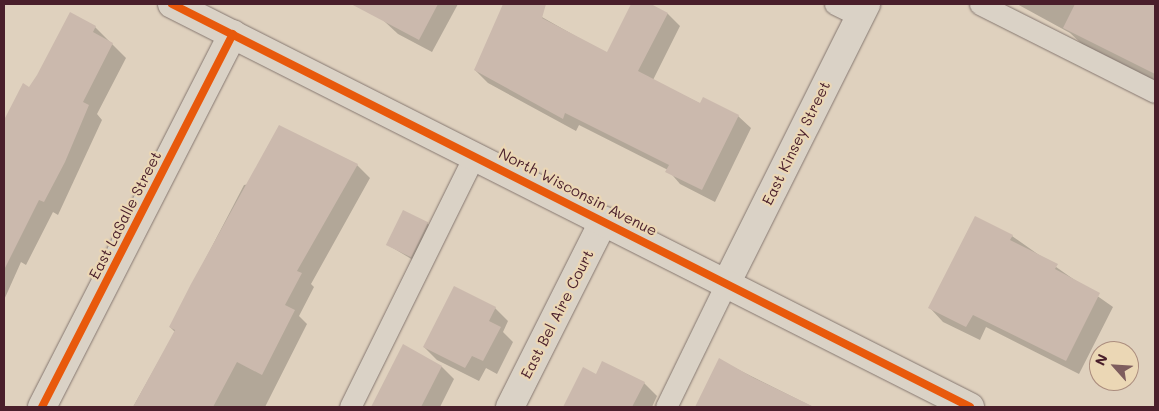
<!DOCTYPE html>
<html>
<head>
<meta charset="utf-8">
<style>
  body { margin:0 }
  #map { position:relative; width:1159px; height:411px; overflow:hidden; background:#dfd1be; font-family:Mali,sans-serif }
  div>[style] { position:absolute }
  .shadow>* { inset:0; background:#0003 }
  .building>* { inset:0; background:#cbb9ad; transform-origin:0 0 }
  .roads { filter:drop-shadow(0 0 1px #857770) drop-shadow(0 0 1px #857770) }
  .lane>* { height:21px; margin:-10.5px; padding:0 10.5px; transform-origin:10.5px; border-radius:10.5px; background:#dad2c6 }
  .street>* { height:28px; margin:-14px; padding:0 14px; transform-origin:14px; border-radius:14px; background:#dad2c6 }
  .secondary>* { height:28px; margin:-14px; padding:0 14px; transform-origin:14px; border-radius:14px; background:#dad2c6 }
  .cycleway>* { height:8px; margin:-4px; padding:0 4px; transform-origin:4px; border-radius:4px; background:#e8590c }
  span { translate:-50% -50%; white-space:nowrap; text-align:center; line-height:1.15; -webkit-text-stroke:4.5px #ebd7b5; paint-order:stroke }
  .street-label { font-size:15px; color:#4a1f2b }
  .frame { position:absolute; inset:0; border:5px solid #4a1f2b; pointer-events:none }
  .north { position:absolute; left:1089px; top:341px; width:50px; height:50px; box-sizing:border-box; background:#ebd7b5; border:1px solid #ab8d7e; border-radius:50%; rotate:296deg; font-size:14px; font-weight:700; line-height:20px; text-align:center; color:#4a1f2b }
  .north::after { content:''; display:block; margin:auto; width:18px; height:22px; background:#7e5d5e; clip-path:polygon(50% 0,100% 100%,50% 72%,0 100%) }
</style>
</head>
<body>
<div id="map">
  <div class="shadow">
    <i style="clip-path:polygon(387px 4px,458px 4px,432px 52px,398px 34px,384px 21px)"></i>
    <i style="clip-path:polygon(504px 4px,519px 4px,607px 54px,633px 4px,648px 4px,668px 14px,680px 26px,653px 80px,701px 104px,738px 116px,751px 128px,715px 202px,680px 184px,668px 170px,579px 125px,576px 131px,488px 83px,475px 70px)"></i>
    <i style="clip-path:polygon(1017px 4px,1155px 4px,1155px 82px,1083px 45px,1070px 33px)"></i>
    <i style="clip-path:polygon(95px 27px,126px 58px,97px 114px,102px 120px,58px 215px,53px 212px,26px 265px,21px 262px,4px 300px,4px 126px,23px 85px,30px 88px)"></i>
    <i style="clip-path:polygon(357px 165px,370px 178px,311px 284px,314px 287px,299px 316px,307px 324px,265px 407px,133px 407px,175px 332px,170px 327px,244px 185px)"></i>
    <i style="clip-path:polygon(427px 223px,434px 230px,418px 263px,388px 245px)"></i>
    <i style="clip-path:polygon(1012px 236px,1113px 307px,1079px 374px,986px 327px,980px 340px,943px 322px,930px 308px)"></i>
    <i style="clip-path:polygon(495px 308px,508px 321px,503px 332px,513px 342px,497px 374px,486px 368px,479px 381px,437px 360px,424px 347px)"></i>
    <i style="clip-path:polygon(403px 346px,442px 367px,454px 379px,440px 407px,372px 407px)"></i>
    <i style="clip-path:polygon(719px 360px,813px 407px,696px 407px)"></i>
    <i style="clip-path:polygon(596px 375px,644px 383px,657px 396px,652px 407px,576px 407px,568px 400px)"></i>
  </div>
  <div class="building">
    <i style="clip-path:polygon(351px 4px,438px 4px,419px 40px)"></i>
    <i style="clip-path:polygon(503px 4px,546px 4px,542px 18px,607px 52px,631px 4px,651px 4px,668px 13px,638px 71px,700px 103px,703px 97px,739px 115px,702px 190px,665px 172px,669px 165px,565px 113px,563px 119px,474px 70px)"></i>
    <i style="clip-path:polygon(1075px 4px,1155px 4px,1155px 74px,1063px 28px)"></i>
    <i style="clip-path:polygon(70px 12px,96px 26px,93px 32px,113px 43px,83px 102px,89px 105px,65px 162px,44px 202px,39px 200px,4px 270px,4px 120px,23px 83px,29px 87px,37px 75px)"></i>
    <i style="clip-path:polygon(279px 125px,358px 164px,297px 271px,302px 273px,285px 305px,295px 310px,262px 375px,237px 362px,213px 407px,133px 407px,175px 330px,169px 327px,191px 284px)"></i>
    <i style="left:403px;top:210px;width:28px;height:39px;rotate:26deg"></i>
    <i style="clip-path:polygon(975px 216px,1013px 235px,1010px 240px,1058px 264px,1055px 269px,1100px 293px,1066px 361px,973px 315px,966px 327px,928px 308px)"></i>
    <i style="clip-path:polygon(454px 286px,496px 307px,489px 321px,501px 327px,483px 361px,472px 356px,465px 368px,423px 347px)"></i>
    <i style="clip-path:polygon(403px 344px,442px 366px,421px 407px,371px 407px)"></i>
    <i style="clip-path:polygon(719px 358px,754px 378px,814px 407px,695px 407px)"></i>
    <i style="clip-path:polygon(602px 361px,645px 382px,632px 407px,563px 407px,583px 367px,596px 374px)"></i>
  </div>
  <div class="roads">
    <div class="lane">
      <i style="left:835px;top:4px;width:28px;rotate:26deg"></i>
      <i style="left:980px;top:4px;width:196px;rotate:26.7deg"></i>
      <i style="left:350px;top:407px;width:280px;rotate:-63.7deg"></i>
      <i style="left:666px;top:407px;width:139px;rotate:-64deg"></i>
    </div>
    <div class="street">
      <i style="left:727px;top:282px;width:311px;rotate:-63.4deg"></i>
      <i style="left:42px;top:407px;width:419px;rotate:-62.9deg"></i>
      <i style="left:510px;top:407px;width:209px;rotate:-63.3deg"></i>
    </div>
    <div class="secondary">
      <i style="left:172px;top:4px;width:894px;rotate:26.79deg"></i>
    </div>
  </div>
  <div class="cycleway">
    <i style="left:172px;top:4px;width:894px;rotate:26.79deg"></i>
    <i style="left:42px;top:407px;width:419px;rotate:-62.9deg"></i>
  </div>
  <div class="street-label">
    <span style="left:796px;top:143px;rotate:-64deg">East Kinsey Street</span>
    <span style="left:578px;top:192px;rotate:27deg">North Wisconsin Avenue</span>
    <span style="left:125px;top:215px;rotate:-63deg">East LaSalle Street</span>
    <span style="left:557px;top:314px;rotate:-63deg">East Bel Aire Court</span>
  </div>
  <div class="frame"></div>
  <div class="north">N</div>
</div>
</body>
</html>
